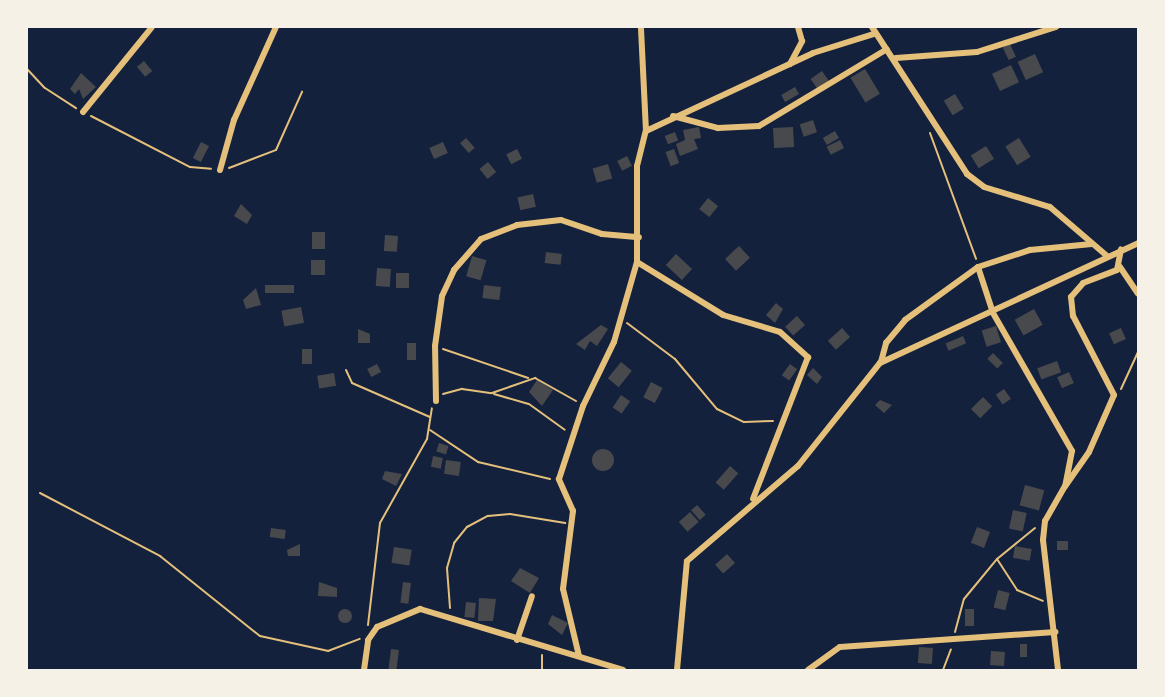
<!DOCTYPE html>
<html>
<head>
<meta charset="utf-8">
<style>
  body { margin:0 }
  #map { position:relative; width:1165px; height:697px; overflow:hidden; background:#14213d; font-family:"Space Grotesk",sans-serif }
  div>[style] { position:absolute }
  .building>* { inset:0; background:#48494c; transform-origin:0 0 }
  .round { border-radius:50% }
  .path>* { height:2px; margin:-1px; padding:0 1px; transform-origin:1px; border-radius:1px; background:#e5c07b }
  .minor>* { height:6px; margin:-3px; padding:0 3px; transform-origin:3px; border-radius:3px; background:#e5c07b }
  span { translate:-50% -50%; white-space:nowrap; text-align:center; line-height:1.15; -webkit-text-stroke:4.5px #f6f1e7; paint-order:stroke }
  .frame { position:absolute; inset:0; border:28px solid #f6f1e7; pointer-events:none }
</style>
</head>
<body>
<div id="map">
  <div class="building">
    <i style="left:1010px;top:44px;width:14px;height:8px;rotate:65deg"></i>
    <i style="left:1035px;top:54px;width:20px;height:19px;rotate:66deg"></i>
    <i style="left:144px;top:61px;width:13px;height:9px;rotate:51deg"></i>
    <i style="left:1011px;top:65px;width:19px;height:21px;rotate:65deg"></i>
    <i style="left:865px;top:69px;width:29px;height:17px;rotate:59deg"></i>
    <i style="left:822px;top:71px;width:12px;height:14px;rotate:55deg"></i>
    <i style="clip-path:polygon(81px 73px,96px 87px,83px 99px,79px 89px,75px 94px,70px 89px)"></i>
    <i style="left:795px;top:87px;width:8px;height:16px;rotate:60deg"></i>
    <i style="left:955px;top:94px;width:17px;height:13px;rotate:59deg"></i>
    <i style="left:813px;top:120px;width:13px;height:14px;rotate:72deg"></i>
    <i style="clip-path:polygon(699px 127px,701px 138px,694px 139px,698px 149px,680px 156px,676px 144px,685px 140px,683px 130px)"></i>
    <i style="left:793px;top:127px;width:20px;height:20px;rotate:87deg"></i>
    <i style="left:835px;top:131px;width:8px;height:14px;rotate:60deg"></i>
    <i style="left:675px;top:132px;width:9px;height:11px;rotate:69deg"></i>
    <i style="left:466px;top:138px;width:13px;height:8px;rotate:48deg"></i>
    <i style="left:1019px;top:138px;width:22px;height:16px;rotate:58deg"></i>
    <i style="left:840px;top:140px;width:9px;height:15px;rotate:63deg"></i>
    <i style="left:201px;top:142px;width:9px;height:18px;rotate:27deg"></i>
    <i style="left:443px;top:142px;width:12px;height:15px;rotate:66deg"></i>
    <i style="left:986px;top:146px;width:15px;height:18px;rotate:58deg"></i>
    <i style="left:517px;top:149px;width:11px;height:12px;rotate:63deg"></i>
    <i style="left:674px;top:149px;width:15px;height:9px;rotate:70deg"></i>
    <i style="left:627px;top:156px;width:11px;height:11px;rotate:63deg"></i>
    <i style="left:488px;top:162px;width:13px;height:11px;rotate:51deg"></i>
    <i style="left:608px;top:164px;width:15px;height:16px;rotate:74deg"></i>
    <i style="left:533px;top:194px;width:13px;height:16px;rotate:77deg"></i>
    <i style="left:708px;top:198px;width:13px;height:14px;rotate:39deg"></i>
    <i style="clip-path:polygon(241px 204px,252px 215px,247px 224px,234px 216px)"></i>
    <i style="left:325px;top:232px;width:17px;height:13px;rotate:90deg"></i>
    <i style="left:385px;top:235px;width:13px;height:16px;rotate:4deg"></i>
    <i style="left:739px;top:246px;width:16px;height:19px;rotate:47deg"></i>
    <i style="left:546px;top:252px;width:16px;height:11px;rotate:7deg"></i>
    <i style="left:676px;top:254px;width:22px;height:15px;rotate:43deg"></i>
    <i style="left:472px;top:256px;width:15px;height:21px;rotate:16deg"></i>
    <i style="left:325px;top:260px;width:15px;height:14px;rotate:90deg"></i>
    <i style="left:377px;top:268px;width:14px;height:18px;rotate:4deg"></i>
    <i style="left:396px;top:273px;width:13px;height:15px"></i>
    <i style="left:265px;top:285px;width:29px;height:8px"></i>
    <i style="left:484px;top:285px;width:17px;height:13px;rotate:7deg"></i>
    <i style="clip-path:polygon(256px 288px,261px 305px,246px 309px,243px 300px)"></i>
    <i style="clip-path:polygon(776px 303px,783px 309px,775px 323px,766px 315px)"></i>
    <i style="left:301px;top:307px;width:16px;height:20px;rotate:79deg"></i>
    <i style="left:1034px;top:309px;width:18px;height:22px;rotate:61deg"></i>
    <i style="left:797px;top:316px;width:12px;height:16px;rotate:48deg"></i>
    <i style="clip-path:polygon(601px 325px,608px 329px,597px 346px,590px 341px,585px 350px,576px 344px)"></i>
    <i style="left:996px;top:326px;width:17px;height:15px;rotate:73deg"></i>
    <i style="left:842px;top:328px;width:12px;height:19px;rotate:48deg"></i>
    <i style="left:1121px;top:328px;width:12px;height:13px;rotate:66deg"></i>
    <i style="clip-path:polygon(358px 329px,370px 334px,370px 343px,358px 343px)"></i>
    <i style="left:963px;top:336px;width:8px;height:19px;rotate:67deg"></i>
    <i style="left:416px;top:343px;width:17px;height:9px;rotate:90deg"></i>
    <i style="left:302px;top:349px;width:10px;height:15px"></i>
    <i style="left:993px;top:353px;width:14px;height:8px;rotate:45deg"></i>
    <i style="left:1057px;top:361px;width:12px;height:21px;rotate:70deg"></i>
    <i style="left:621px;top:362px;width:14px;height:21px;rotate:39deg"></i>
    <i style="left:377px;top:364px;width:9px;height:11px;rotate:63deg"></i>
    <i style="left:790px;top:364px;width:9px;height:14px;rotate:36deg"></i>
    <i style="clip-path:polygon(813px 368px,822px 377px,817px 384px,807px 375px)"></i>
    <i style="left:1069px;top:372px;width:12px;height:13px;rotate:66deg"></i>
    <i style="left:334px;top:373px;width:13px;height:17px;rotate:81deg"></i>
    <i style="clip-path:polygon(537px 380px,553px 390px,542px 406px,529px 392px)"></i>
    <i style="left:651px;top:382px;width:13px;height:17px;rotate:27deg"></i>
    <i style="left:1004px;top:389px;width:12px;height:10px;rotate:55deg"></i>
    <i style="left:621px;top:395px;width:11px;height:15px;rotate:34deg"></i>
    <i style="left:983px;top:397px;width:13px;height:17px;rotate:45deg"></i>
    <i style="clip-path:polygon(880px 400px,892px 405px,884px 413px,875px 405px)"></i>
    <i style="left:439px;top:443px;width:10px;height:9px;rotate:17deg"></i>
    <i class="round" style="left:592px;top:449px;width:22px;height:22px"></i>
    <i style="left:433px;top:456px;width:10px;height:11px;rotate:11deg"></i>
    <i style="left:446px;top:460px;width:15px;height:14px;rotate:8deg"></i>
    <i style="left:730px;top:466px;width:11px;height:22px;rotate:41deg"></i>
    <i style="clip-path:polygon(385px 471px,402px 474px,396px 486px,382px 479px)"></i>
    <i style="left:1025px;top:485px;width:20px;height:21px;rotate:15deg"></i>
    <i style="left:697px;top:505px;width:13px;height:8px;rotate:48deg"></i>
    <i style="left:1013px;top:510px;width:14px;height:19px;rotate:12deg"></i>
    <i style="left:690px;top:512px;width:13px;height:15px;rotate:48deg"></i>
    <i style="left:977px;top:527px;width:14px;height:17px;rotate:21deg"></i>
    <i style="left:271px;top:528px;width:15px;height:9px;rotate:8deg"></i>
    <i style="left:1057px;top:541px;width:11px;height:9px"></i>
    <i style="clip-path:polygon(300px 544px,300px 556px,288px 556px,287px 550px)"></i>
    <i style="left:1015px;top:546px;width:17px;height:12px;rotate:10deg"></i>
    <i style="left:394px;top:547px;width:18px;height:16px;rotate:9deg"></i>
    <i style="left:727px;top:554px;width:12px;height:16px;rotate:48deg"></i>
    <i style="clip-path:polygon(520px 568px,539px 578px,530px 593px,511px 581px)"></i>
    <i style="clip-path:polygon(319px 582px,337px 588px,337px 597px,318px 596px)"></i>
    <i style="left:403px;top:582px;width:8px;height:21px;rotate:7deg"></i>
    <i style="left:998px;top:590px;width:12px;height:18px;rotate:14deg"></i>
    <i style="clip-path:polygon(479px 598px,496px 599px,493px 621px,478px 621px)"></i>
    <i style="left:466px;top:602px;width:10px;height:15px;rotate:6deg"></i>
    <i style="left:965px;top:609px;width:9px;height:17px"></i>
    <i class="round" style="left:338px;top:609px;width:14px;height:14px"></i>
    <i style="clip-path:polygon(552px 615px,568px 623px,562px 635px,548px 624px)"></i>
    <i style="left:1020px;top:644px;width:7px;height:13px"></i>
    <i style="left:919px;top:647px;width:14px;height:16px;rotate:4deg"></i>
    <i style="left:391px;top:649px;width:8px;height:20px;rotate:7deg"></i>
    <i style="left:991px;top:651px;width:14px;height:14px;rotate:4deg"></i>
  </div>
  <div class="path">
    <i style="left:27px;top:69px;width:26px;rotate:47deg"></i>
    <i style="left:45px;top:88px;width:37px;rotate:33deg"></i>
    <i style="left:91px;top:116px;width:111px;rotate:27.3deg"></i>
    <i style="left:190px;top:167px;width:21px;rotate:5deg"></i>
    <i style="left:930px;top:133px;width:134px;rotate:69.9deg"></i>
    <i style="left:229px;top:168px;width:50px;rotate:-21deg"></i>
    <i style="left:276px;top:150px;width:64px;rotate:-65.9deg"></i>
    <i style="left:627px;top:323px;width:60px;rotate:36.9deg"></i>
    <i style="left:675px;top:359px;width:65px;rotate:50deg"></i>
    <i style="left:717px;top:409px;width:30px;rotate:26deg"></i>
    <i style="left:744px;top:422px;width:29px;rotate:-2deg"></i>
    <i style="left:443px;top:349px;width:90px;rotate:18.8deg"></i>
    <i style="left:346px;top:370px;width:14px;rotate:65deg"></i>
    <i style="left:352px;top:383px;width:85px;rotate:23.6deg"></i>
    <i style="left:1121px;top:389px;width:41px;rotate:-65.3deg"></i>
    <i style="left:443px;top:394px;width:20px;rotate:-15deg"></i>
    <i style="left:462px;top:389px;width:30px;rotate:8deg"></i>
    <i style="left:492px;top:393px;width:46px;rotate:-19.2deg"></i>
    <i style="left:535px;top:378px;width:47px;rotate:29.3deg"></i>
    <i style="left:494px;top:394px;width:36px;rotate:16deg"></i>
    <i style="left:529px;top:404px;width:44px;rotate:35.8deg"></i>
    <i style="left:430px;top:430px;width:58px;rotate:33.7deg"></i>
    <i style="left:478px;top:462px;width:74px;rotate:13.3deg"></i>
    <i style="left:40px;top:493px;width:136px;rotate:27.7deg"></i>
    <i style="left:160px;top:556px;width:128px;rotate:38.7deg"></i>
    <i style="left:260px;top:636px;width:70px;rotate:12.4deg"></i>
    <i style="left:328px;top:651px;width:34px;rotate:-21deg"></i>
    <i style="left:997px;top:559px;width:37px;rotate:57deg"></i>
    <i style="left:1017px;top:590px;width:28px;rotate:23deg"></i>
    <i style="left:450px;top:608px;width:40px;rotate:-94.3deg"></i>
    <i style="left:447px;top:568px;width:26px;rotate:-74deg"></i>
    <i style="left:454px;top:543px;width:21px;rotate:-51deg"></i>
    <i style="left:467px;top:527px;width:24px;rotate:-28deg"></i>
    <i style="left:488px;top:516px;width:22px;rotate:-5deg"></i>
    <i style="left:510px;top:514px;width:56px;rotate:9.3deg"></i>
    <i style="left:368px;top:625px;width:103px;rotate:-83.3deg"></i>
    <i style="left:380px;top:523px;width:96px;rotate:-60.8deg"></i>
    <i style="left:427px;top:439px;width:31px;rotate:-81deg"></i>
    <i style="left:955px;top:632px;width:34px;rotate:-75deg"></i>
    <i style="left:964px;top:599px;width:52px;rotate:-50.5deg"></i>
    <i style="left:997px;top:559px;width:49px;rotate:-39.2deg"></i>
    <i style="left:542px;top:670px;width:15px;rotate:-90deg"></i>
    <i style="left:943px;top:670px;width:22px;rotate:-69deg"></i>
  </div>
  <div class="minor">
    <i style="left:872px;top:27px;width:175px;rotate:57.1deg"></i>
    <i style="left:967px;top:174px;width:21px;rotate:37deg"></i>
    <i style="left:984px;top:187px;width:69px;rotate:16.9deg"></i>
    <i style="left:1050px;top:207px;width:74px;rotate:40.6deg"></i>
    <i style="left:896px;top:58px;width:81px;rotate:-4.2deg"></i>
    <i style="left:977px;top:52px;width:83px;rotate:-17.6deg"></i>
    <i style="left:790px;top:64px;width:26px;rotate:-62deg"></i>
    <i style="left:802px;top:41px;width:15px;rotate:-106deg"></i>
    <i style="left:83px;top:112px;width:109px;rotate:-50.9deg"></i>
    <i style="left:673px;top:116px;width:47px;rotate:14.9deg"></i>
    <i style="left:718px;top:128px;width:41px;rotate:-2.8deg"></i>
    <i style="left:759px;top:126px;width:149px;rotate:-31deg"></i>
    <i style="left:646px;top:131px;width:184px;rotate:-25deg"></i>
    <i style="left:813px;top:53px;width:64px;rotate:-17.3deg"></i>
    <i style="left:220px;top:170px;width:52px;rotate:-74.4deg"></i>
    <i style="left:234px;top:120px;width:102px;rotate:-65.7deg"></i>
    <i style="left:637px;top:262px;width:101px;rotate:31.6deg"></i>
    <i style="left:723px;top:315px;width:59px;rotate:16.6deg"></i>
    <i style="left:780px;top:332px;width:38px;rotate:42deg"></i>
    <i style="left:808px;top:357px;width:152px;rotate:111.2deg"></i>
    <i style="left:978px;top:267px;width:48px;rotate:71.9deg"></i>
    <i style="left:993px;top:313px;width:159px;rotate:60.2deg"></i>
    <i style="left:1072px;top:451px;width:36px;rotate:101deg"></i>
    <i style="left:1065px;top:486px;width:40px;rotate:119.7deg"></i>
    <i style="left:1045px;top:521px;width:19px;rotate:96deg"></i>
    <i style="left:1043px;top:540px;width:131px;rotate:83.4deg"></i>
    <i style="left:1120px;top:267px;width:32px;rotate:56deg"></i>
    <i style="left:881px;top:362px;width:20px;rotate:-75deg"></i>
    <i style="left:886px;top:343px;width:30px;rotate:-50deg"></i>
    <i style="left:905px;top:320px;width:90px;rotate:-36deg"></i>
    <i style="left:978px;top:267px;width:55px;rotate:-18.1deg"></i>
    <i style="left:1030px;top:250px;width:62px;rotate:-5.5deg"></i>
    <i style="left:436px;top:401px;width:55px;rotate:-91deg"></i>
    <i style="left:435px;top:346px;width:50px;rotate:-82deg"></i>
    <i style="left:442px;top:296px;width:29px;rotate:-65deg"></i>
    <i style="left:454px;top:270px;width:41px;rotate:-48.9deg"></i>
    <i style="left:481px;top:239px;width:39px;rotate:-21deg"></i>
    <i style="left:517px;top:225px;width:44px;rotate:-6.5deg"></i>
    <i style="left:561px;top:220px;width:43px;rotate:18.9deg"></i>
    <i style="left:602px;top:234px;width:37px;rotate:5deg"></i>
    <i style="left:1066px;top:485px;width:40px;rotate:-55.1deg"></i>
    <i style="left:1089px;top:452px;width:62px;rotate:-66.3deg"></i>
    <i style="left:1114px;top:395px;width:89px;rotate:-117.4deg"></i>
    <i style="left:1073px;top:316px;width:19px;rotate:-96deg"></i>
    <i style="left:1071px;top:297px;width:18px;rotate:-49deg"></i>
    <i style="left:1083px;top:283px;width:36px;rotate:-21deg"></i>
    <i style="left:1117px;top:270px;width:21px;rotate:-79deg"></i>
    <i style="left:517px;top:640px;width:46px;rotate:-71.2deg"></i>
    <i style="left:579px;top:656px;width:69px;rotate:-103.4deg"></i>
    <i style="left:563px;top:589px;width:79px;rotate:-82.7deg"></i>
    <i style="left:573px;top:511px;width:35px;rotate:-114deg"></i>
    <i style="left:559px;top:479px;width:77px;rotate:-71.8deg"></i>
    <i style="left:583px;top:406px;width:71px;rotate:-64.2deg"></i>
    <i style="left:614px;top:342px;width:83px;rotate:-74deg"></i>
    <i style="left:637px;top:262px;width:96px;rotate:-90deg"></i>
    <i style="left:637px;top:166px;width:36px;rotate:-76deg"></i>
    <i style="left:646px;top:131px;width:104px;rotate:-92.8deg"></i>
    <i style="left:364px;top:670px;width:30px;rotate:-82deg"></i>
    <i style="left:368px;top:640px;width:16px;rotate:-55deg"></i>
    <i style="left:377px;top:627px;width:47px;rotate:-22.7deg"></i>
    <i style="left:420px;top:609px;width:212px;rotate:16.7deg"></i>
    <i style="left:677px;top:670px;width:109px;rotate:-84.8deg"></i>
    <i style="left:687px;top:561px;width:146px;rotate:-40.6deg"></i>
    <i style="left:798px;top:466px;width:132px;rotate:-51.5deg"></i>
    <i style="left:880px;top:363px;width:285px;rotate:-24.9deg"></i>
    <i style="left:808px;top:670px;width:39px;rotate:-36deg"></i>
    <i style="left:840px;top:647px;width:216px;rotate:-4deg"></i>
  </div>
  <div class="frame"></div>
</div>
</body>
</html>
